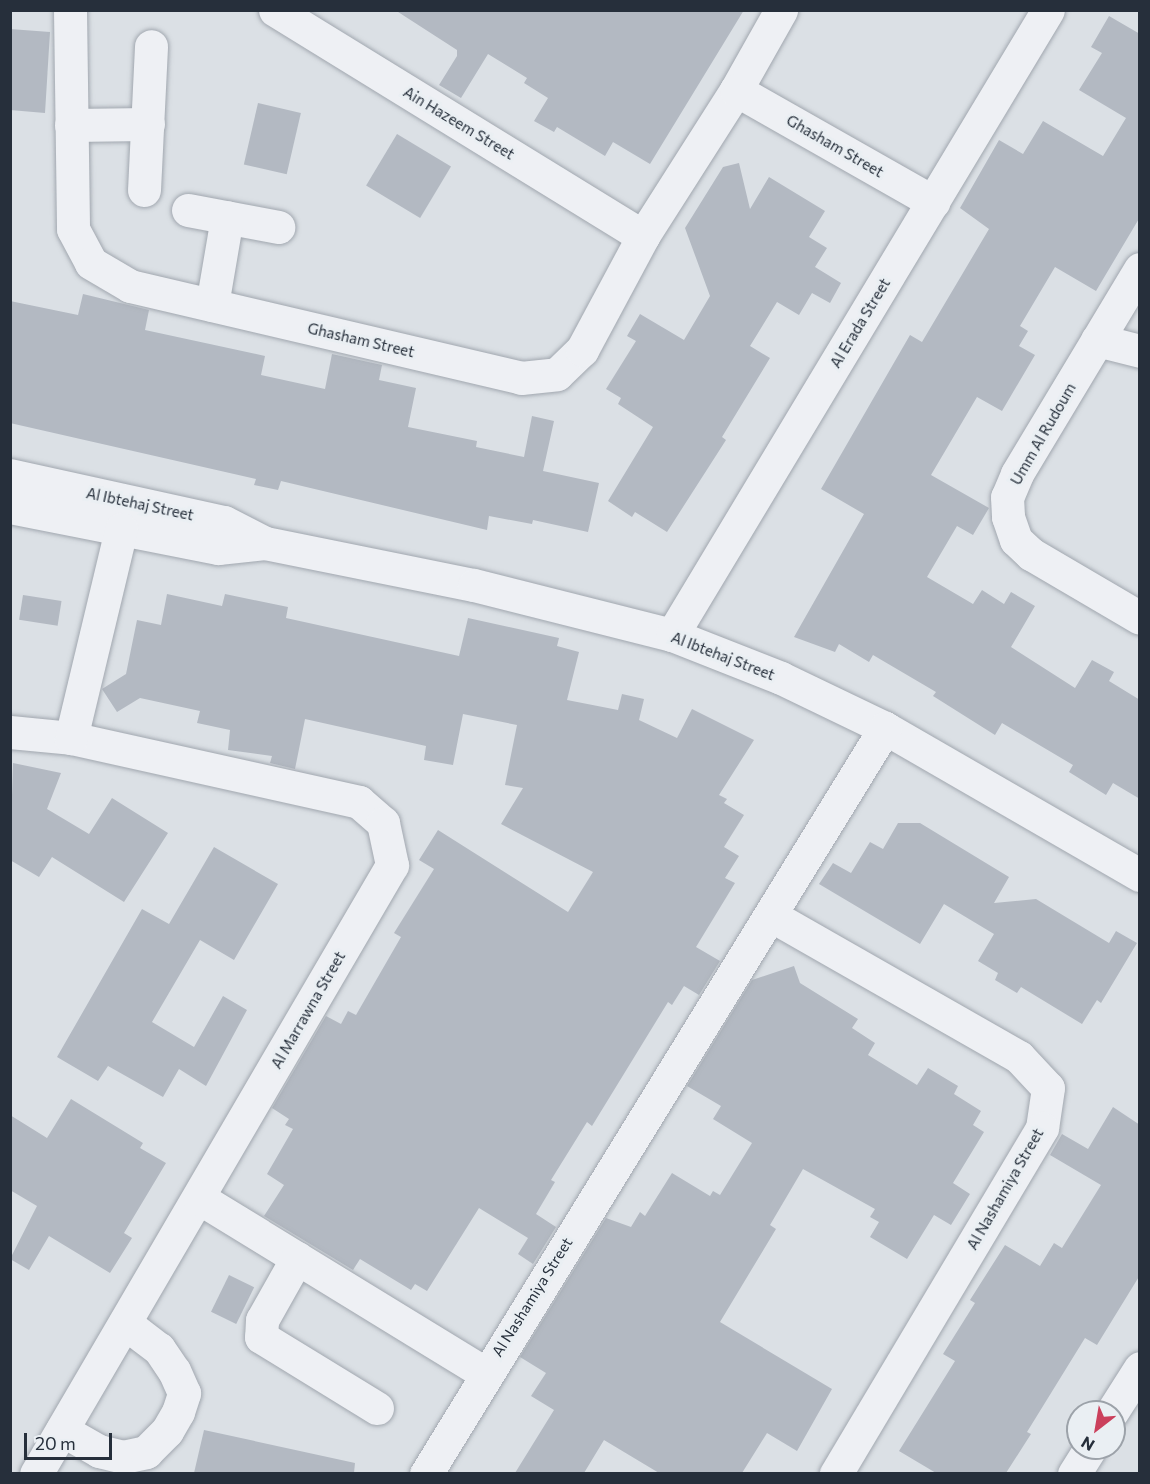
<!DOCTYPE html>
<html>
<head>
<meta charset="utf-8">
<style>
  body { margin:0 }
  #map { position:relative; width:1150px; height:1484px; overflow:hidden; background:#dbe0e5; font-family:Commissioner,sans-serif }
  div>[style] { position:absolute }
  .building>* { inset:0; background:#b3b9c2; transform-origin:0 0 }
  .roads { filter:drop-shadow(0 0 2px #a1a7af) drop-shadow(0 0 2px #a1a7af) }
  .minor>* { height:33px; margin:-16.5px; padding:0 16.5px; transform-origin:16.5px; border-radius:16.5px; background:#eef0f4 }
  span { translate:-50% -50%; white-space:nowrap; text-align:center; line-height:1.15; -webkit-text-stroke:6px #eaeff3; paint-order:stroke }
  .street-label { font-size:15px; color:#262f3b }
  .frame { position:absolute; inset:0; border:12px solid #262f3b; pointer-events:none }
  .north { position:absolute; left:1066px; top:1400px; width:60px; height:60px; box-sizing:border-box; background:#eaeff3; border:2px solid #9ca2a9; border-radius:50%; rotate:211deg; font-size:16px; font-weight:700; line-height:24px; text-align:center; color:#262f3b }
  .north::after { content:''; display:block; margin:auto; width:21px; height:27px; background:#cb405c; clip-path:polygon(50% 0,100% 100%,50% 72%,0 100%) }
  .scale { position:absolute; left:24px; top:1433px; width:88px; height:27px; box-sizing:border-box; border:3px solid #262f3b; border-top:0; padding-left:8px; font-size:18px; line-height:21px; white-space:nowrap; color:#262f3b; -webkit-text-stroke:4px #eaeff3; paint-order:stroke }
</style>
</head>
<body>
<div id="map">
  <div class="building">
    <i style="clip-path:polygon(395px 10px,744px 10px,650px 164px,613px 142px,605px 156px,557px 127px,554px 132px,534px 121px,548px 98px,524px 83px,527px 78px,488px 54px,461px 98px,439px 85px,457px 56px,457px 50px)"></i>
    <i style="clip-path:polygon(1109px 16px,1140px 34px,1140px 217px,1096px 291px,1055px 267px,1020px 326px,1028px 331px,1019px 346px,1035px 355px,1002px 411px,977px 397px,931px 475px,989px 508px,973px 535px,957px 526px,927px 577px,973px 604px,982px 590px,1004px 604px,1011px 592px,1035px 606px,1011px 647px,1075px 688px,1092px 660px,1114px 672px,1109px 681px,1140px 700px,1140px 799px,1113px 783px,1106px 795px,1069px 772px,1073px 765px,1002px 723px,995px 735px,933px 696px,936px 692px,873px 655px,869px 662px,839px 644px,835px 652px,794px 637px,864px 514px,821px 489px,910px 335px,922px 342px,989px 229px,960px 208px,999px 140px,1023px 154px,1043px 121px,1103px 156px,1126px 118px,1079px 90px,1102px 53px,1091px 47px)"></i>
    <i style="clip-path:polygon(10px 29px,50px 32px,45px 113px,10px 110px)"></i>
    <i style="left:258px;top:103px;width:44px;height:63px;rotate:13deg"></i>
    <i style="left:397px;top:134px;width:63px;height:60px;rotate:31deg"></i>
    <i style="clip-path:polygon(739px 163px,750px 209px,769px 177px,825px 211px,809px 237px,827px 248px,815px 267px,841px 283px,830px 303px,812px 293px,799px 315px,777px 302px,750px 346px,770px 358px,722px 437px,726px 440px,667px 532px,635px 512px,632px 517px,608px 501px,653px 427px,618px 404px,621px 398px,606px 389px,636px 341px,627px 336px,640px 314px,684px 340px,710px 296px,685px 228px,723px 167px)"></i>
    <i style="clip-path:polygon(83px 294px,149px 310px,145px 330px,265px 356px,261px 375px,325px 389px,332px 354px,382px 365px,379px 380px,416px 388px,408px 427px,477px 441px,476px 447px,524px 457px,532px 416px,554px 421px,543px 471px,599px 483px,588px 532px,533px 520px,532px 524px,489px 516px,487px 530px,281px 481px,278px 490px,254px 485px,256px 479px,10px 423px,10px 301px,78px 315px)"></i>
    <i style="clip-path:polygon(167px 594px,222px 606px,225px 594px,288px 607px,286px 618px,459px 656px,468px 618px,559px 638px,557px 646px,579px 652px,567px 700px,618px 710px,622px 694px,644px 699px,639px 720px,677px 738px,692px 709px,754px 740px,719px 795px,727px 799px,724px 803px,744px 815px,724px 847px,739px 856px,725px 878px,735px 883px,696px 947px,720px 961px,699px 995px,684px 986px,672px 1005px,668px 1002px,592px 1126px,587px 1122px,551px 1180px,555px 1182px,536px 1214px,556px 1227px,533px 1264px,518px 1254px,528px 1238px,479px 1208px,427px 1291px,415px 1284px,411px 1290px,360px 1259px,353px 1270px,264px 1216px,284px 1185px,267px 1174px,293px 1129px,285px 1125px,289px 1119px,272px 1108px,326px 1016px,341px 1024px,348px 1011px,356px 1015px,401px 937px,394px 933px,434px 869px,419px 860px,438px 830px,568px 912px,593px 872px,501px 824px,523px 788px,505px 785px,517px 725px,463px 714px,453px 765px,424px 760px,426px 746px,305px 719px,295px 769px,270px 763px,272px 756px,228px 750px,230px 730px,197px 723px,200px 711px,140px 698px,117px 712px,102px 689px,126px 674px,137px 620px,161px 625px)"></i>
    <i style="left:23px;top:595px;width:39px;height:25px;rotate:9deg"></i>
    <i style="clip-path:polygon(13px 763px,61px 773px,47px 809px,89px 834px,112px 798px,168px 833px,124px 902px,52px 857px,39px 877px,10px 860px)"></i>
    <i style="clip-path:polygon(898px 823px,920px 823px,1009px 877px,994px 903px,1036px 899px,1109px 943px,1116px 931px,1137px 943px,1101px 1003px,1097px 1000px,1082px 1024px,1021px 987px,1017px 993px,995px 980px,998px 973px,978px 961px,994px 934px,944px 904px,920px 944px,819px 884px,833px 863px,851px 873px,870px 842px,883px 849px)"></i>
    <i style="clip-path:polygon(214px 847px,278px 884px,234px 960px,200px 940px,152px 1022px,194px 1047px,223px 996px,247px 1010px,206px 1086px,179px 1069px,163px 1097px,108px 1066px,98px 1081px,57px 1057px,142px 909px,169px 924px)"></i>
    <i style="clip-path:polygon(794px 966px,800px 983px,858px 1019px,852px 1028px,875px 1043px,868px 1055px,917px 1085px,928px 1068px,958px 1086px,954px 1094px,981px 1111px,973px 1125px,984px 1132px,953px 1183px,970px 1194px,951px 1225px,934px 1215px,907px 1259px,870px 1237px,879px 1222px,870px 1217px,875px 1209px,803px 1169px,770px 1225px,776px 1229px,720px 1322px,832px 1389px,797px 1451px,767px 1433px,742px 1473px,659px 1473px,604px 1440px,584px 1473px,515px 1473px,554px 1410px,531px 1396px,546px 1373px,520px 1357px,606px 1218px,631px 1227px,640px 1212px,645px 1216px,672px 1173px,710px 1196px,713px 1191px,720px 1195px,752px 1143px,713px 1119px,721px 1106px,687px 1086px,752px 980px)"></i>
    <i style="clip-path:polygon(71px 1099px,143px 1143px,140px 1148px,166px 1163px,124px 1233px,132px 1238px,110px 1273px,49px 1236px,29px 1270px,10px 1259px,37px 1206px,10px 1190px,10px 1115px,47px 1138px)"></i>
    <i style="clip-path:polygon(1113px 1107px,1140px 1125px,1140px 1275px,1097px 1345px,1085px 1338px,1027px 1432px,1031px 1434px,1006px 1473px,936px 1473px,899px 1451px,955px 1361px,943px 1354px,975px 1303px,970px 1300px,1005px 1245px,1040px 1266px,1054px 1243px,1062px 1248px,1101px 1185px,1050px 1155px,1062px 1134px,1088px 1149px)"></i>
    <i style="left:229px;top:1275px;width:28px;height:41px;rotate:26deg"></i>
    <i style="clip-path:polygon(204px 1430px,355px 1463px,354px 1473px,194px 1473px)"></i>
  </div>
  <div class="roads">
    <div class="minor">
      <i style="left:70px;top:10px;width:219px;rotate:89.2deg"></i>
      <i style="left:73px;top:229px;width:38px;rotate:62deg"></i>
      <i style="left:91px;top:263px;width:45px;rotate:30.5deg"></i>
      <i style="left:130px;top:286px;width:402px;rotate:13.2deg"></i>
      <i style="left:521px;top:378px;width:36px;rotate:-6deg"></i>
      <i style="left:557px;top:374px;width:35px;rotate:-44deg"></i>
      <i style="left:582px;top:350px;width:129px;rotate:-61.8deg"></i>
      <i style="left:643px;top:236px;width:173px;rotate:-57.5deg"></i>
      <i style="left:736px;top:90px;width:92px;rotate:-60.6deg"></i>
      <i style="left:275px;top:10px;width:432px;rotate:31.6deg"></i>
      <i style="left:736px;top:90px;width:227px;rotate:29.6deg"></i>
      <i style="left:71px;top:125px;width:77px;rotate:-0.7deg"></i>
      <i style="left:144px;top:190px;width:144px;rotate:-87.2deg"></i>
      <i style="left:188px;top:210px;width:92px;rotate:10.7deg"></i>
      <i style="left:1140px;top:269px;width:239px;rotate:121deg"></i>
      <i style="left:1017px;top:474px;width:25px;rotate:113deg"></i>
      <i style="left:1007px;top:497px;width:20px;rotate:87deg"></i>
      <i style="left:1008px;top:517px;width:24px;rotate:71deg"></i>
      <i style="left:1016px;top:540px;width:21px;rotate:43deg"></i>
      <i style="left:1031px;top:554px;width:126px;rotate:30.4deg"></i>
      <i style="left:212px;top:305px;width:89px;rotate:-80.3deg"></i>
      <i style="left:1097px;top:340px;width:44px;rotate:14.3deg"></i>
      <i style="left:10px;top:475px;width:219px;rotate:12.4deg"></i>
      <i style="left:224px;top:522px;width:46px;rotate:27.1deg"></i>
      <i style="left:265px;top:543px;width:213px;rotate:11.4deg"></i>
      <i style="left:474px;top:585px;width:204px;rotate:14.2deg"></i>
      <i style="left:672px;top:635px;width:117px;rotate:21.5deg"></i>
      <i style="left:781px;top:678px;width:115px;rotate:25.7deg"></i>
      <i style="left:885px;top:728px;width:294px;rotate:30deg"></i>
      <i style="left:10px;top:507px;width:212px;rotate:11.2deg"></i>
      <i style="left:218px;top:548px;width:47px;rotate:-6.1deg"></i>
      <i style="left:672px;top:635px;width:729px;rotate:-58.97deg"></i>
      <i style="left:10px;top:732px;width:61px;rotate:5.6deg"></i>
      <i style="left:71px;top:738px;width:295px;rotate:12.5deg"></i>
      <i style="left:359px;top:802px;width:32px;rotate:41deg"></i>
      <i style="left:383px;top:823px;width:43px;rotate:77.9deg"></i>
      <i style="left:392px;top:865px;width:705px;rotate:120.31deg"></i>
      <i style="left:71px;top:738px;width:215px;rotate:-76.5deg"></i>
      <i style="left:772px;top:916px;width:284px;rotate:29.7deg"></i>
      <i style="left:1019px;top:1057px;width:42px;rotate:46.9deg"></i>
      <i style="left:1048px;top:1088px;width:40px;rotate:98.5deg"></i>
      <i style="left:1042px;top:1128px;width:403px;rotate:120.8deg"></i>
      <i style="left:199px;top:1198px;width:335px;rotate:31.5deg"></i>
      <i style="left:297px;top:1258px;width:71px;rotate:119.4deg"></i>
      <i style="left:262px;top:1320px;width:17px;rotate:93deg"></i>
      <i style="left:261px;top:1337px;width:136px;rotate:31.5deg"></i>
      <i style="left:1112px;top:1412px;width:52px;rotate:-57.5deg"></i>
      <i style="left:62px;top:1430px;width:43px;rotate:29.6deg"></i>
      <i style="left:99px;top:1451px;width:25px;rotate:14deg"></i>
      <i style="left:123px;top:1457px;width:24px;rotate:-12deg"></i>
      <i style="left:146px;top:1452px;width:30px;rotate:-45deg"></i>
      <i style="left:167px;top:1431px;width:22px;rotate:-60deg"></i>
      <i style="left:178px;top:1412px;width:20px;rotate:-72deg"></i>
      <i style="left:184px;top:1393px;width:24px;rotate:-114deg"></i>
      <i style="left:174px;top:1371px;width:27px;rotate:-124deg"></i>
      <i style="left:159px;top:1349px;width:43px;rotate:-142.6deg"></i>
      <i style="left:426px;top:1474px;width:876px;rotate:-58.4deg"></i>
      <i style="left:1074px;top:1474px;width:31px;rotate:-58deg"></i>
    </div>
  </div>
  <div class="street-label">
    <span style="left:459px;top:123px;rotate:31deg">Ain Hazeem Street</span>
    <span style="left:835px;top:146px;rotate:30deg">Ghasham Street</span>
    <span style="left:860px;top:323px;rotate:-59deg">Al Erada Street</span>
    <span style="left:361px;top:340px;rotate:13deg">Ghasham Street</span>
    <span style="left:1043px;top:434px;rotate:-60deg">Umm Al Rudoum</span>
    <span style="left:140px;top:504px;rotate:12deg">Al Ibtehaj Street</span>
    <span style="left:723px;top:656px;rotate:21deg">Al Ibtehaj Street</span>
    <span style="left:308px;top:1010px;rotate:-60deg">Al Marrawna Street</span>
    <span style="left:1005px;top:1189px;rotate:-60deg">Al Nashamiya Street</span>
    <span style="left:532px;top:1297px;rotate:-58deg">Al Nashamiya Street</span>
  </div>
  <div class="frame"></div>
  <div class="north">N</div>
  <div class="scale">20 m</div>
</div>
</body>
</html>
